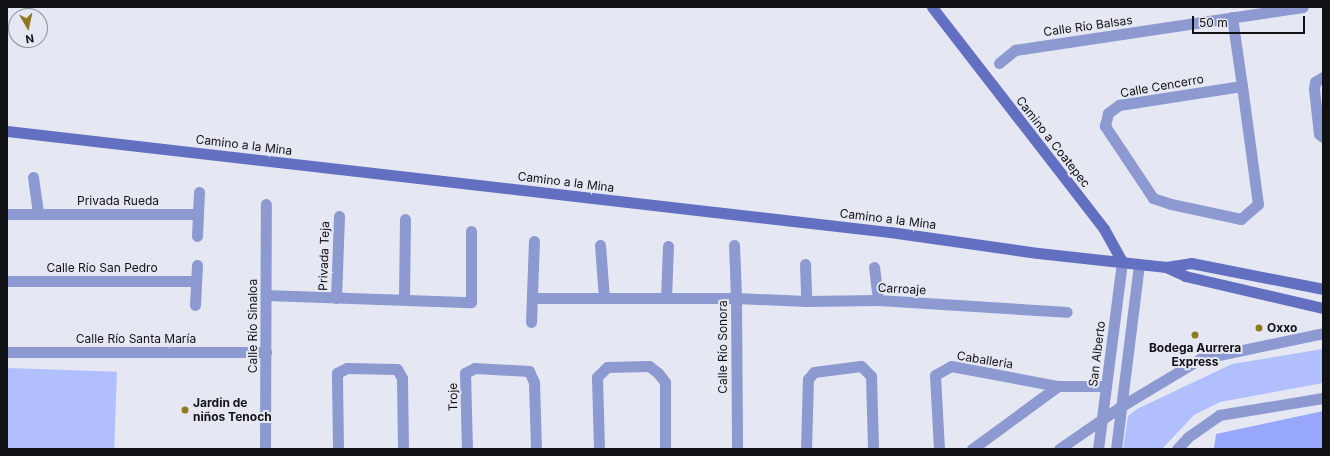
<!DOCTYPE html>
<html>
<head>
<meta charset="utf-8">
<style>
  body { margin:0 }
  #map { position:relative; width:1330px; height:456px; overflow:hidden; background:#e5e8f2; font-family:Inter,sans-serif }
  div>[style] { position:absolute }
  .green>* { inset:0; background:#b2bffe; transform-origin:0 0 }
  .water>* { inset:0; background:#97a7fd }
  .minor>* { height:11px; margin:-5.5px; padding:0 5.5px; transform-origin:5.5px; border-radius:5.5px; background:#8d99d1 }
  .tertiary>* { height:11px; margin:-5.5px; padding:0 5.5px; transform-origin:5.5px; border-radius:5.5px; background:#8d99d1 }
  .secondary>* { height:11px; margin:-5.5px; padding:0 5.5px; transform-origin:5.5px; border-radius:5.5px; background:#6370c2 }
  .dots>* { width:11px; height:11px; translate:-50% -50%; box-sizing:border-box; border:2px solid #e5e8f2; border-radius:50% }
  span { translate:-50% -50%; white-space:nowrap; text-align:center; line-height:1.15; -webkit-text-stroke:4px #e5e8f2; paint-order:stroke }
  .street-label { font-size:12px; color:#101114 }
  .poi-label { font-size:12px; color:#101114; font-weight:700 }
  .left { translate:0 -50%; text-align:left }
  .frame { position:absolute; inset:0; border:8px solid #101114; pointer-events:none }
  .north { position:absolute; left:8px; top:8px; width:40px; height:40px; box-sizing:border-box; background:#e5e8f2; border:1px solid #909299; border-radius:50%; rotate:171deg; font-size:11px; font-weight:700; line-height:16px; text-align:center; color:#101114 }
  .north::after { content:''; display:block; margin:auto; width:14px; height:18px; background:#8f7a20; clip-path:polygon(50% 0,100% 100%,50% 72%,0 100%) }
  .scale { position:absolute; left:1192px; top:16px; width:113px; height:18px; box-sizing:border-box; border:2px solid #101114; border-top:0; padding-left:5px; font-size:12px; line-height:14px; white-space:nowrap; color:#101114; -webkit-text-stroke:3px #e5e8f2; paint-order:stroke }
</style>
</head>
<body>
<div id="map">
  <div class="green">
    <i style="clip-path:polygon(1323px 349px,1323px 383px,1220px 402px,1194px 415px,1162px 449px,1123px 449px,1128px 416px,1137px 409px,1232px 364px)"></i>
    <i style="left:7px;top:368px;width:110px;height:81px;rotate:2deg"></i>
  </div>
  <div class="water">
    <i style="clip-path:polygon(1323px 411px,1323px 449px,1214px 449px,1216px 434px)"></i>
  </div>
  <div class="minor">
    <i style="left:1232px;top:17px;width:70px;rotate:81.8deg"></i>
    <i style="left:1242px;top:86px;width:119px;rotate:82.3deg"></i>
    <i style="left:1258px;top:204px;width:23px;rotate:139deg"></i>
    <i style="left:1241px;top:219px;width:72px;rotate:-167.9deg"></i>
    <i style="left:1171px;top:204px;width:19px;rotate:-162deg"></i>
    <i style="left:1153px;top:198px;width:87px;rotate:-123.7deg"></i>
    <i style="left:1105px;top:126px;width:13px;rotate:-77deg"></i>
    <i style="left:1108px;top:113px;width:14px;rotate:-36deg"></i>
    <i style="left:1119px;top:105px;width:124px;rotate:-8.8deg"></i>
    <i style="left:999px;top:63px;width:21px;rotate:-39deg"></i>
    <i style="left:1015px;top:50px;width:291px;rotate:-8.5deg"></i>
    <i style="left:1323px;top:77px;width:9px;rotate:148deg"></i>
    <i style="left:1315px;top:82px;width:7px;rotate:98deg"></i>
    <i style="left:1314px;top:89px;width:45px;rotate:83.7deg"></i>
    <i style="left:1319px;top:134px;width:5px;rotate:37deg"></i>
    <i style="left:33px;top:177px;width:37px;rotate:82deg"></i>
    <i style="left:7px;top:214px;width:191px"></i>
    <i style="left:197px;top:236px;width:44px;rotate:-87.4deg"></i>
    <i style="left:600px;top:245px;width:53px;rotate:85.7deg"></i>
    <i style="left:734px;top:245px;width:53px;rotate:87.8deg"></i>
    <i style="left:736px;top:298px;width:151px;rotate:89.6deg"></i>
    <i style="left:805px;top:264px;width:37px;rotate:88deg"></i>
    <i style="left:874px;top:267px;width:33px;rotate:83deg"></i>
    <i style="left:7px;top:281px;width:189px"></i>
    <i style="left:266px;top:295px;width:205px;rotate:2deg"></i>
    <i style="left:471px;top:302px;width:71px;rotate:-90deg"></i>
    <i style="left:336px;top:298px;width:82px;rotate:-87.9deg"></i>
    <i style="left:533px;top:298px;width:203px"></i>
    <i style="left:736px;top:298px;width:70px;rotate:2.5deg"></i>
    <i style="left:806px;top:301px;width:72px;rotate:-0.8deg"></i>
    <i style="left:878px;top:300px;width:189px;rotate:3.6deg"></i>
    <i style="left:666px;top:298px;width:52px;rotate:-87.8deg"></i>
    <i style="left:404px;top:299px;width:80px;rotate:-89.3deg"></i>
    <i style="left:195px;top:305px;width:40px;rotate:-87.1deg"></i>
    <i style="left:531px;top:322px;width:81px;rotate:-87.9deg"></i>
    <i style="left:7px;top:352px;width:259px"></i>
    <i style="left:265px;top:449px;width:245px;rotate:-89.8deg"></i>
    <i style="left:338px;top:449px;width:76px;rotate:-90.8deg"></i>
    <i style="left:337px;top:373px;width:11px;rotate:-27deg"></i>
    <i style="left:347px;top:368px;width:50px;rotate:1.1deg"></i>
    <i style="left:397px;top:369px;width:10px;rotate:61deg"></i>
    <i style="left:402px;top:378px;width:71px;rotate:89.2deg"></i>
    <i style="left:467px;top:449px;width:76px;rotate:-91.5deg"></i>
    <i style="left:465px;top:373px;width:11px;rotate:-27deg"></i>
    <i style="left:475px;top:368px;width:54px;rotate:3.2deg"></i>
    <i style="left:529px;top:371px;width:12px;rotate:66deg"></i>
    <i style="left:534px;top:382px;width:67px;rotate:88.3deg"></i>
    <i style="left:599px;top:449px;width:72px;rotate:-91.6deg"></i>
    <i style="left:597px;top:377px;width:14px;rotate:-45deg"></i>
    <i style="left:607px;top:367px;width:42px;rotate:-1.4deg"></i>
    <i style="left:649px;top:366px;width:11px;rotate:38deg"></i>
    <i style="left:658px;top:373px;width:11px;rotate:52deg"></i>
    <i style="left:665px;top:382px;width:67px;rotate:90deg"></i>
    <i style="left:806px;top:449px;width:70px;rotate:-88.4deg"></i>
    <i style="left:808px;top:379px;width:9px;rotate:-49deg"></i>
    <i style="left:814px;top:372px;width:47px;rotate:-7.3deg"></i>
    <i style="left:861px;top:366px;width:14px;rotate:45deg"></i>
    <i style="left:871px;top:376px;width:73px;rotate:88.4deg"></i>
    <i style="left:939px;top:449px;width:74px;rotate:-93.1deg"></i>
    <i style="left:935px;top:375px;width:18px;rotate:-29deg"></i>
    <i style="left:951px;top:366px;width:109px;rotate:10.6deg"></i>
    <i style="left:1058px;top:386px;width:48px"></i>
    <i style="left:972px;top:449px;width:107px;rotate:-36.2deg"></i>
  </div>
  <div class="tertiary">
    <i style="left:1059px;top:449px;width:74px;rotate:-34.5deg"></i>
    <i style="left:1120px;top:407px;width:93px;rotate:-31deg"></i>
    <i style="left:1200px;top:359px;width:126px;rotate:-11.9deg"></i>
    <i style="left:1098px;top:449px;width:189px;rotate:-82.7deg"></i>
    <i style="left:1116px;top:449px;width:186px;rotate:-82.9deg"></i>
    <i style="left:1177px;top:449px;width:16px;rotate:-47deg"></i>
    <i style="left:1188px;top:437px;width:38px;rotate:-35deg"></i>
    <i style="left:1219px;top:415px;width:105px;rotate:-9.3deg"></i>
  </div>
  <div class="secondary">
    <i style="left:932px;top:7px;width:281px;rotate:52.2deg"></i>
    <i style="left:1104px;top:229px;width:38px;rotate:61deg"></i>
    <i style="left:7px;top:131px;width:889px;rotate:6.53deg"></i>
    <i style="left:890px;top:232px;width:149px;rotate:8.1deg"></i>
    <i style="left:1038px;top:253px;width:129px;rotate:6.2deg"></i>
    <i style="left:1166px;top:267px;width:25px;rotate:-9deg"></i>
    <i style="left:1191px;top:263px;width:135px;rotate:11.1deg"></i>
    <i style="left:1166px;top:267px;width:21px;rotate:25deg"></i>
    <i style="left:1185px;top:276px;width:142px;rotate:13.1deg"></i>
  </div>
  <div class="dots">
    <i style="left:1259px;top:328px;background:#8f7a20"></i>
    <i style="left:1195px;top:335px;background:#8f7a20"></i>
    <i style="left:185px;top:410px;background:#8f7a20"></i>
  </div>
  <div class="street-label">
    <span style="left:1088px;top:26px;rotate:-8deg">Calle Río Balsas</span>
    <span style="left:1162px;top:86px;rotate:-10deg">Calle Cencerro</span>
    <span style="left:1053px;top:142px;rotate:52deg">Camino a Coatepec</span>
    <span style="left:244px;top:145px;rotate:7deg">Camino a la Mina</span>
    <span style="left:566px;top:182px;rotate:7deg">Camino a la Mina</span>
    <span style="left:118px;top:201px">Privada Rueda</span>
    <span style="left:888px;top:219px;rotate:7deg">Camino a la Mina</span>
    <span style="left:324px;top:256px;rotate:-88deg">Privada Teja</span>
    <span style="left:102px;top:268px">Calle Río San Pedro</span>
    <span style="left:902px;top:289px;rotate:3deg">Carroaje</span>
    <span style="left:253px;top:326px;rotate:-90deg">Calle Río Sinaloa</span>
    <span style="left:136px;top:339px">Calle Río Santa María</span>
    <span style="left:723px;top:347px;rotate:-90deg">Calle Río Sonora</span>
    <span style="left:1097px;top:354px;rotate:-83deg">San Alberto</span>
    <span style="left:985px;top:360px;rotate:9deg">Caballeria</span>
    <span style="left:453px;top:397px;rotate:-91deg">Troje</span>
  </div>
  <div class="poi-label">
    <span class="left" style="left:1267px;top:328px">Oxxo</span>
    <span style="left:1195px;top:355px">Bodega Aurrera<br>Express</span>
    <span class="left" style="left:193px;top:410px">Jardin de<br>niños Tenoch</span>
  </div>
  <div class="frame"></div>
  <div class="north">N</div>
  <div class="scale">50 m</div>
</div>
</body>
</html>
